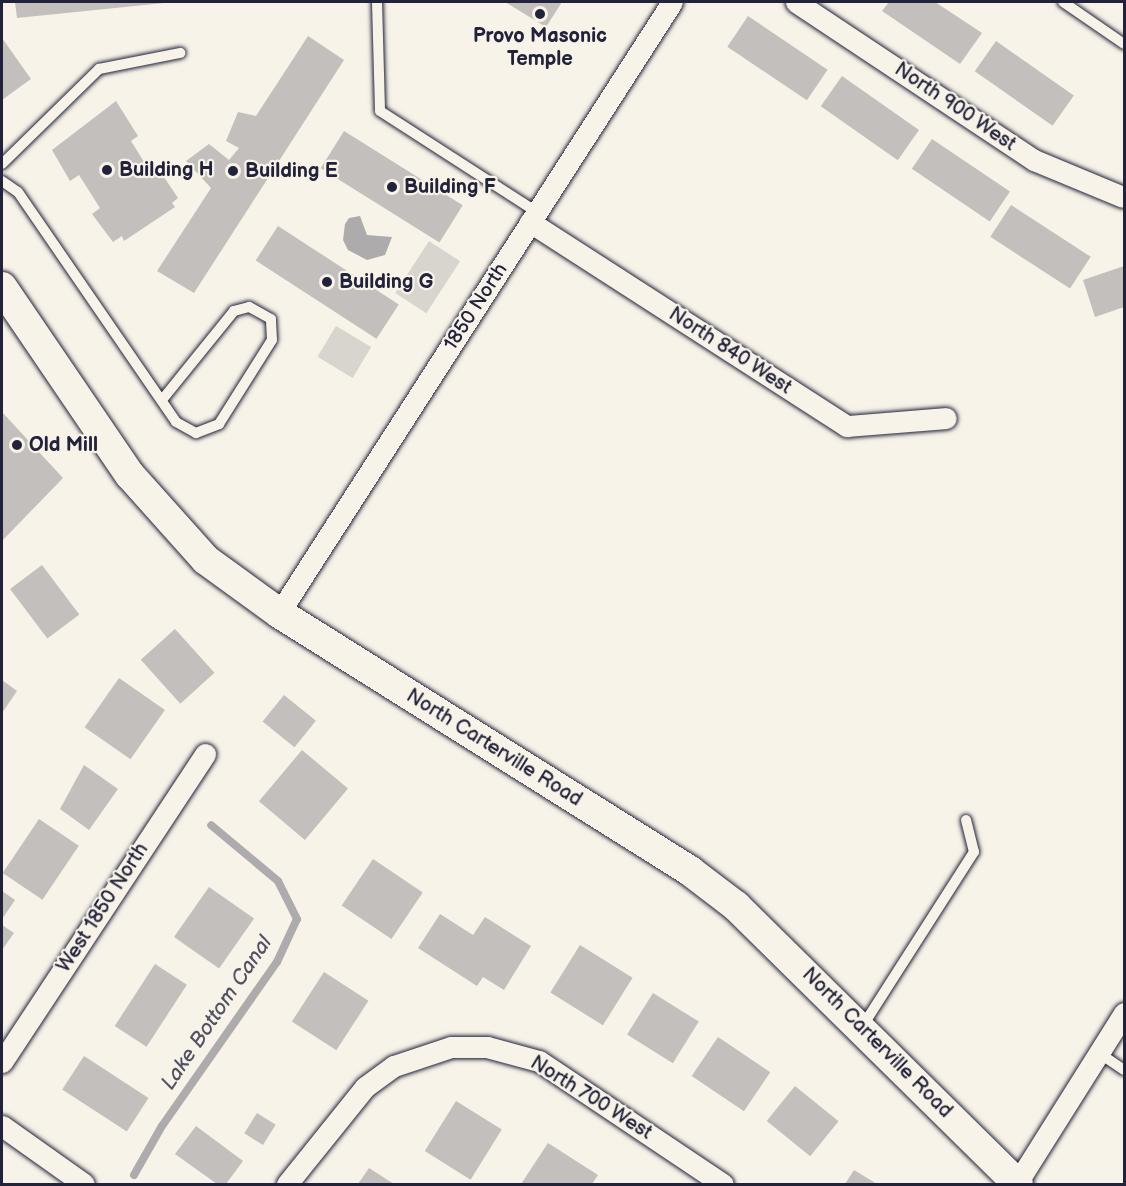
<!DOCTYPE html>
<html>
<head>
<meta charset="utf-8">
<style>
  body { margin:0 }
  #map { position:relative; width:1126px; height:1186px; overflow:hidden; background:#f7f3e8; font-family:"Balsamiq Sans",sans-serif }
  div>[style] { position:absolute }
  .green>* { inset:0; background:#d8d5cf; transform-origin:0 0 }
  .water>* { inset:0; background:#aeabad }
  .stream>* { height:8px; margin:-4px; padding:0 4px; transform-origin:4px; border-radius:4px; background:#aeabad }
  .building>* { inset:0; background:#c2bfbd; transform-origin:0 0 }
  .roads { filter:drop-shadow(0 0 2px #22223b) drop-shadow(0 0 2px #22223b) }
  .lane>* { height:10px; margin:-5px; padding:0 5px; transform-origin:5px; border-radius:5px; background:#f7f3e8 }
  .street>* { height:21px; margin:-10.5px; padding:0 10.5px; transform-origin:10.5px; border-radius:10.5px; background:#f7f3e8 }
  .secondary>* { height:30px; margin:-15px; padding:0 15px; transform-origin:15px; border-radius:15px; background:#f7f3e8 }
  .dots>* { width:16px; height:16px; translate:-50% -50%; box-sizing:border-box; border:3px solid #f7f3e8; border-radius:50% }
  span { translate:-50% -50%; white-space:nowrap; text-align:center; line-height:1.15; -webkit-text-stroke:4.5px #f7f3e8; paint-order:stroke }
  .poi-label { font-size:20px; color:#22223b; font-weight:700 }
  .left { translate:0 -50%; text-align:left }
  .street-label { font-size:20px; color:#22223b }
  .water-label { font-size:21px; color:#535263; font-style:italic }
  .frame { position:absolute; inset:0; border:3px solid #22223b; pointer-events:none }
</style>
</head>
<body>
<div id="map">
  <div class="green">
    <i style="left:429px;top:241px;width:37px;height:62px;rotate:33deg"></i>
    <i style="left:336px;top:326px;width:41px;height:36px;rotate:31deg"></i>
  </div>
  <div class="water">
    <i style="clip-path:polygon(360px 216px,367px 235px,392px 237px,385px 255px,367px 260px,348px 250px,343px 240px,345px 224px,349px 218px)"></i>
  </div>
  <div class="stream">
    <i style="left:134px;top:1175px;width:56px;rotate:-60.3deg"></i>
    <i style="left:162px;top:1126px;width:200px;rotate:-55deg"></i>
    <i style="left:277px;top:962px;width:47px;rotate:-65.1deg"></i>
    <i style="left:297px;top:919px;width:42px;rotate:-116.6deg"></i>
    <i style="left:278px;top:881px;width:87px;rotate:-140.1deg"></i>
  </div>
  <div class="building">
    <i style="clip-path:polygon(15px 2px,164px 2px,164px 3px,17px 18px)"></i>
    <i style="clip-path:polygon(505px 2px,562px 2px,546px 27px)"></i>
    <i style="clip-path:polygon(889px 2px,935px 2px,982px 33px,960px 64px,882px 11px)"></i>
    <i style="left:748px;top:16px;width:96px;height:37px;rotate:34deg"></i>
    <i style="clip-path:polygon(308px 36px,344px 60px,194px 293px,157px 271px,211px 188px,186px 161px,209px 144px,229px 160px,239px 148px,226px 141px,238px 112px,256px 116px)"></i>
    <i style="clip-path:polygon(2px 38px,31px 79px,2px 100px)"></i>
    <i style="left:996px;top:41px;width:95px;height:37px;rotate:35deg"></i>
    <i style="left:842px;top:76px;width:94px;height:37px;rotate:35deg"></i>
    <i style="clip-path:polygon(116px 101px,138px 136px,131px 141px,151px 173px,158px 168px,178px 198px,172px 203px,175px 207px,124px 241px,122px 236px,113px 242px,92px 214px,100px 208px,79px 175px,70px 181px,52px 150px)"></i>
    <i style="left:344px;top:131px;width:140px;height:44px;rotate:32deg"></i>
    <i style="left:932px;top:139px;width:94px;height:36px;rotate:34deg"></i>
    <i style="left:1011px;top:205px;width:95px;height:38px;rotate:33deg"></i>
    <i style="left:278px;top:226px;width:144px;height:41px;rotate:33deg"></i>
    <i style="clip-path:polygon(1124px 266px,1124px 307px,1095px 317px,1083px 280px)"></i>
    <i style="clip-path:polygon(2px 412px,63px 478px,2px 541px)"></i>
    <i style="left:42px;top:565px;width:62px;height:40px;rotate:53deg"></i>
    <i style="left:175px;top:629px;width:59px;height:46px;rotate:48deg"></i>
    <i style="left:119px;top:678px;width:56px;height:60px;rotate:35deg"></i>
    <i style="clip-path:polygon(2px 680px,17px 691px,2px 713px)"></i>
    <i style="left:284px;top:695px;width:41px;height:34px;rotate:39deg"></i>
    <i style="left:302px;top:750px;width:60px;height:67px;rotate:40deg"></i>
    <i style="clip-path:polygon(84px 765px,118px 789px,89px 830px,60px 809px)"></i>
    <i style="left:39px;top:819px;width:48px;height:65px;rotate:34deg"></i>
    <i style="left:373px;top:859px;width:60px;height:56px;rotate:34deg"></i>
    <i style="left:209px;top:887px;width:55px;height:61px;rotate:35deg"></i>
    <i style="clip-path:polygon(2px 891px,15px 900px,2px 919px)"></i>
    <i style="clip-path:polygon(440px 914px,473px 935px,485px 917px,531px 946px,504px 990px,483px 977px,477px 986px,418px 948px)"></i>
    <i style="clip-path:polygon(2px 925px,14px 933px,2px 950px)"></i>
    <i style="left:580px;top:945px;width:62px;height:56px;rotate:32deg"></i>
    <i style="left:155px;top:964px;width:38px;height:74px;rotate:33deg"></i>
    <i style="left:324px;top:972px;width:53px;height:59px;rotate:33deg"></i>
    <i style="left:653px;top:993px;width:54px;height:49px;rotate:32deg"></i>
    <i style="left:718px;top:1037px;width:63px;height:47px;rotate:34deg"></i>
    <i style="left:84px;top:1056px;width:77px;height:40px;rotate:33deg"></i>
    <i style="left:795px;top:1086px;width:56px;height:45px;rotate:39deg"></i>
    <i style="left:456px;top:1101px;width:54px;height:59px;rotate:32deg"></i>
    <i style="left:257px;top:1113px;width:22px;height:24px;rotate:32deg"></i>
    <i style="clip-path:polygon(196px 1126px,243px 1161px,226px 1184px,217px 1184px,175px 1154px)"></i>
    <i style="clip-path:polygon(548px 1143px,598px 1175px,592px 1184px,521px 1184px)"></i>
    <i style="clip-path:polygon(369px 1168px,394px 1184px,358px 1184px)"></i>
    <i style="clip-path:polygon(854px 1170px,877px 1184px,845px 1184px)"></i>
  </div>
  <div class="roads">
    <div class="lane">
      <i style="left:377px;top:2px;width:109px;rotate:88.4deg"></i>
      <i style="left:380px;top:111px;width:187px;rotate:32.8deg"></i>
      <i style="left:1063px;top:2px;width:74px;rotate:34.5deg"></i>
      <i style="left:2px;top:164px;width:136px;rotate:-44.4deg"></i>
      <i style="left:99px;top:69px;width:83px;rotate:-11.2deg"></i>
      <i style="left:2px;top:181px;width:19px;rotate:35deg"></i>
      <i style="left:18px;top:192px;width:279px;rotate:55.5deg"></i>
      <i style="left:176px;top:422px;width:23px;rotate:29deg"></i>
      <i style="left:196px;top:433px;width:25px;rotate:-21deg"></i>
      <i style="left:219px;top:424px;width:99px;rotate:-57.8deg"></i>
      <i style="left:272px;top:340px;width:21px;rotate:-93deg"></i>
      <i style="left:271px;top:319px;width:25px;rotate:-151deg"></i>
      <i style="left:249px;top:307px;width:16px;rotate:165deg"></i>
      <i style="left:234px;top:311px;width:114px;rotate:129deg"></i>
      <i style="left:862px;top:1027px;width:208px;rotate:-57.4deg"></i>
      <i style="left:974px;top:852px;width:33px;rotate:-104deg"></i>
      <i style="left:1099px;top:1053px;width:30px;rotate:34deg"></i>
    </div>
    <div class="street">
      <i style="left:796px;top:2px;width:286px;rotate:33.6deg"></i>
      <i style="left:1034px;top:160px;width:96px;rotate:22.6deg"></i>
      <i style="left:530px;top:222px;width:377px;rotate:32.8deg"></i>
      <i style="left:847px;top:426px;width:99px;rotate:-4.6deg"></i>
      <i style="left:279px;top:613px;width:726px;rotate:-57.25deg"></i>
      <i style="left:2px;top:1062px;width:369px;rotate:-56.6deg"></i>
      <i style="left:2px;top:1126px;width:100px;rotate:35.3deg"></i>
      <i style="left:1017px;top:1183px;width:201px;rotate:-57.8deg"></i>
      <i style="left:287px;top:1184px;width:124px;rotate:-51.2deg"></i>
      <i style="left:365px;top:1087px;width:36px;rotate:-36deg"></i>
      <i style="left:394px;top:1066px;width:60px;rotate:-18.4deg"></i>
      <i style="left:451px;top:1047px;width:36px"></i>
      <i style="left:487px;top:1047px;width:54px;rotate:15.1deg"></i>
      <i style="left:539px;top:1061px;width:221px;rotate:33.8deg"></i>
    </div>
    <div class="secondary">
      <i style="left:2px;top:287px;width:227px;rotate:55.8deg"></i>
      <i style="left:130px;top:475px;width:114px;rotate:48.2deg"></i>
      <i style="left:206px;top:560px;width:90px;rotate:36deg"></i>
      <i style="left:279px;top:613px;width:485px;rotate:32.1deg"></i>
      <i style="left:690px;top:871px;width:58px;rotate:37.3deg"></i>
      <i style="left:736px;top:906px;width:396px;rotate:44.6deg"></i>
    </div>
  </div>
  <div class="dots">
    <i style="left:540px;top:14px;background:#22223b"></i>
    <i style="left:107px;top:170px;background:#22223b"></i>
    <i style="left:233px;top:171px;background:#22223b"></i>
    <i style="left:392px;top:187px;background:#22223b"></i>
    <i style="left:327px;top:282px;background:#22223b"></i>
    <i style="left:17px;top:445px;background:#22223b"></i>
  </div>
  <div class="poi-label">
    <span style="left:540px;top:48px">Provo Masonic<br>Temple</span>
    <span class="left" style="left:119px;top:170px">Building H</span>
    <span class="left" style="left:245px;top:171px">Building E</span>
    <span class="left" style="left:404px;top:187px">Building F</span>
    <span class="left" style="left:339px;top:282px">Building G</span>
    <span class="left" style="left:29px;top:445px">Old Mill</span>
  </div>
  <div class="street-label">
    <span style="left:955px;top:107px;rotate:34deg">North 900 West</span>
    <span style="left:476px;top:307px;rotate:-57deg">1850 North</span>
    <span style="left:730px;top:351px;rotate:33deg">North 840 West</span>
    <span style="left:494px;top:748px;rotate:32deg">North Carterville Road</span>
    <span style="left:103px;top:908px;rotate:-57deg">West 1850 North</span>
    <span style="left:877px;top:1043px;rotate:45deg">North Carterville Road</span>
    <span style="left:591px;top:1098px;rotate:32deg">North 700 West</span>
  </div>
  <div class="water-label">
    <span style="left:217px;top:1013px;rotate:-56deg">Lake Bottom Canal</span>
  </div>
  <div class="frame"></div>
</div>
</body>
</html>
